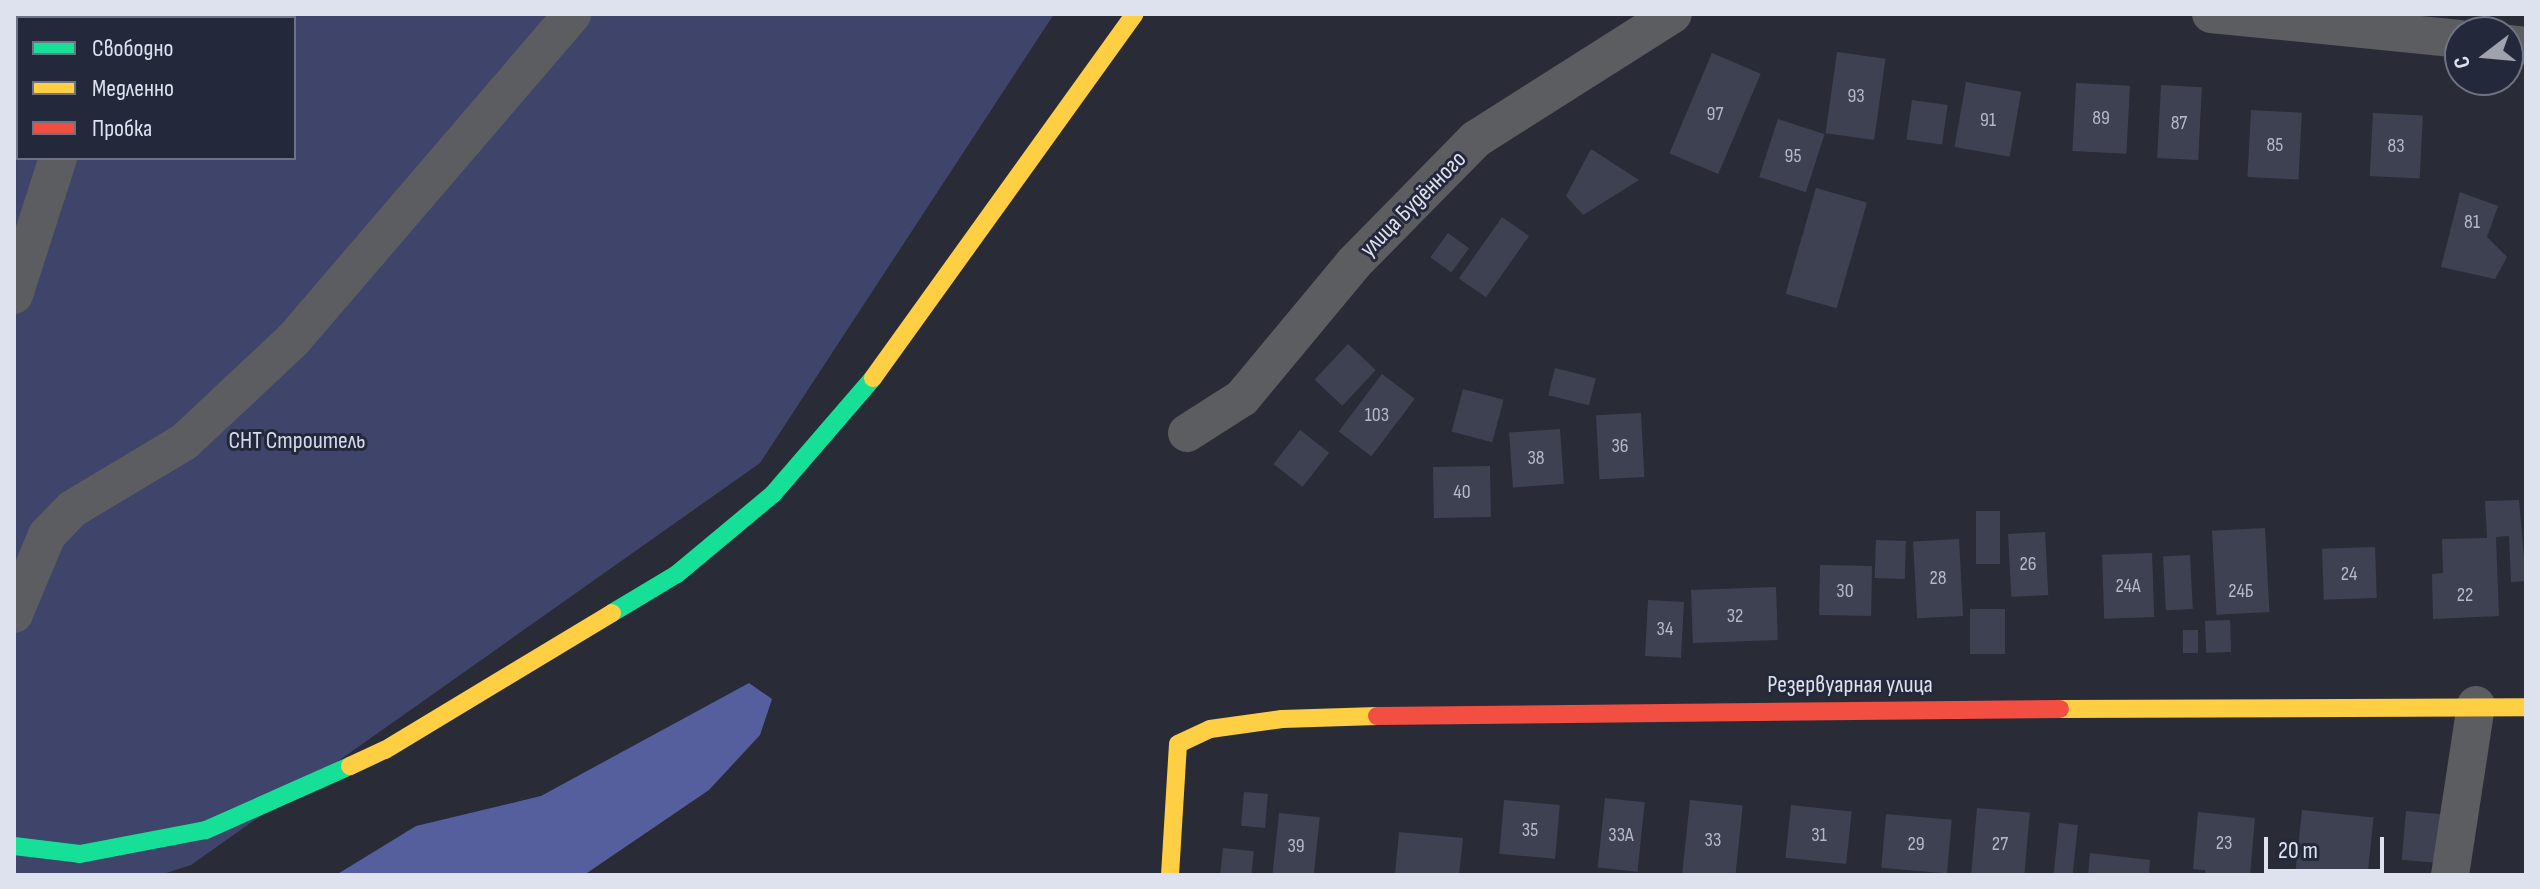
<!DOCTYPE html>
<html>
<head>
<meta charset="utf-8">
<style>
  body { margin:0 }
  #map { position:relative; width:2540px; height:889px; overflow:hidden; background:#292c36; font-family:"Sofia Sans Condensed",sans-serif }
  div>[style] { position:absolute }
  .green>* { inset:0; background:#3e446a }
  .water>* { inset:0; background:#565f9d }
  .building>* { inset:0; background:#3e4152; transform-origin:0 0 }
  .street>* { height:38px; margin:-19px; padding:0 19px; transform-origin:19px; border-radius:19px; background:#5c5d61 }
  .fast>* { height:18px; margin:-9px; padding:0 9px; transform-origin:9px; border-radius:9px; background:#16e098 }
  .slow>* { height:18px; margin:-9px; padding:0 9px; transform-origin:9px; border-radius:9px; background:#ffcf43 }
  .jam>* { height:18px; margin:-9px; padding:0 9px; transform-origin:9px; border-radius:9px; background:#f24e42 }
  span { translate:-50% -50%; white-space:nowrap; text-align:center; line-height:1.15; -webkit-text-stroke:6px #24283b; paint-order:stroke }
  .number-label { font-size:20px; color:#b6b9c7 }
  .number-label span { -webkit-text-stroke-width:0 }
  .street-label { font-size:24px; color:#dee1ee }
  .park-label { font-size:24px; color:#d6daed }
  .frame { position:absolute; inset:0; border:16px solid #dee1ee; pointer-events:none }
  .legend { position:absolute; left:16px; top:16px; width:280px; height:144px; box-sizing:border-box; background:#24283b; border:2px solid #6e7283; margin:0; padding:10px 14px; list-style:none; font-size:24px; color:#dee1ee }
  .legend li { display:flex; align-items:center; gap:16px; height:40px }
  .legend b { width:40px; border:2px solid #6e7283 }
  .north { position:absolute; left:2444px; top:16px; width:80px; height:80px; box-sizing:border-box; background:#24283b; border:2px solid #6e7283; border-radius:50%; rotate:254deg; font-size:22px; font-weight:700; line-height:32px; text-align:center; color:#dee1ee }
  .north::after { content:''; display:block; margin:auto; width:28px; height:36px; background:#9fa2ae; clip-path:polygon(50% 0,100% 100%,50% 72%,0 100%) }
  .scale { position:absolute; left:2264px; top:837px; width:120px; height:36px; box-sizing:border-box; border:4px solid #dee1ee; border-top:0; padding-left:10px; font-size:24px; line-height:28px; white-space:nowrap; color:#dee1ee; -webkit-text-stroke:6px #24283b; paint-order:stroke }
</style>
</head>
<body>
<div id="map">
  <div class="green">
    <i style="clip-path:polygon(evenodd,14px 14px,1054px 14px,760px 463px,191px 865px,160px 875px,14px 875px,14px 14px,18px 18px,294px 18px,294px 158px,18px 158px,18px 18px)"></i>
  </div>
  <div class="water">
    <i style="clip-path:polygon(749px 683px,772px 699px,760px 735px,709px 790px,584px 875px,336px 875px,416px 826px,541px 796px)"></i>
  </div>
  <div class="building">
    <i style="left:1837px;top:52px;width:49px;height:82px;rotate:8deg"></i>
    <i style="left:1712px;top:53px;width:53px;height:109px;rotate:23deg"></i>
    <i style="left:1966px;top:82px;width:56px;height:66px;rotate:10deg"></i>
    <i style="left:2076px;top:83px;width:54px;height:68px;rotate:3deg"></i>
    <i style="left:2161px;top:85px;width:41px;height:73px;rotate:3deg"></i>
    <i style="left:1912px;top:100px;width:36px;height:40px;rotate:8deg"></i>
    <i style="left:2251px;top:110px;width:51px;height:67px;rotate:3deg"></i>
    <i style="left:2373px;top:113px;width:50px;height:63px;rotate:3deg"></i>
    <i style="left:1778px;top:119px;width:49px;height:61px;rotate:18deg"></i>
    <i style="clip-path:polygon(1591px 149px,1639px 180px,1583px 215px,1566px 196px)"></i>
    <i style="left:1816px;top:188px;width:53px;height:110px;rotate:16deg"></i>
    <i style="clip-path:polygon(2460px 192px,2498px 206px,2487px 237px,2507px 257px,2495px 279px,2441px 267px)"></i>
    <i style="left:1502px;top:217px;width:33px;height:75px;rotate:35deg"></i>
    <i style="left:1448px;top:233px;width:26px;height:30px;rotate:36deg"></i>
    <i style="left:1348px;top:344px;width:38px;height:49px;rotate:43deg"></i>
    <i style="left:1555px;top:368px;width:42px;height:28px;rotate:14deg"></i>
    <i style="left:1382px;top:374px;width:41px;height:72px;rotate:37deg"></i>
    <i style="left:1463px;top:389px;width:42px;height:44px;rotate:15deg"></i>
    <i style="left:1641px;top:413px;width:64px;height:45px;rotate:87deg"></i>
    <i style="left:1560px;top:429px;width:55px;height:51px;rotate:86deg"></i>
    <i style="left:1300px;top:430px;width:37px;height:43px;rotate:38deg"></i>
    <i style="left:1490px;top:466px;width:51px;height:57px;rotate:89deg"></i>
    <i style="clip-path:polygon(2519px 500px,2526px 581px,2511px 582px,2509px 536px,2496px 537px,2499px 616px,2433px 619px,2432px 574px,2443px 573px,2442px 539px,2487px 538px,2485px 501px)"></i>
    <i style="left:1976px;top:511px;width:24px;height:53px"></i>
    <i style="left:2265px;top:528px;width:84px;height:53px;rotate:87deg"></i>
    <i style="left:2045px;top:532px;width:63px;height:37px;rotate:87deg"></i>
    <i style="left:1959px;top:539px;width:77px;height:46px;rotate:87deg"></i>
    <i style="left:1876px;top:540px;width:30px;height:38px;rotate:2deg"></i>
    <i style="left:2375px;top:547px;width:51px;height:53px;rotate:88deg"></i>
    <i style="left:2152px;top:553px;width:64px;height:50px;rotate:88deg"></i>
    <i style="left:2190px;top:555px;width:54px;height:27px;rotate:87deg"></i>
    <i style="left:1820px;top:565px;width:52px;height:50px;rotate:1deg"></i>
    <i style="left:1776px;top:587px;width:53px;height:85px;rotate:88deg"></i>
    <i style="left:1648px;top:600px;width:36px;height:56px;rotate:3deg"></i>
    <i style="left:1970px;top:609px;width:35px;height:45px"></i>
    <i style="left:2230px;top:620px;width:32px;height:25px;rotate:88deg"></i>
    <i style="left:2183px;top:630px;width:15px;height:23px"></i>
    <i style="left:1244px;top:792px;width:24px;height:34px;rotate:5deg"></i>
    <i style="left:1605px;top:798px;width:40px;height:70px;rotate:6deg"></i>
    <i style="left:1504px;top:800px;width:56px;height:54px;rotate:5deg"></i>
    <i style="left:1690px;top:800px;width:53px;height:75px;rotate:6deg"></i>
    <i style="left:1791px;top:805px;width:61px;height:53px;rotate:6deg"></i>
    <i style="left:1977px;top:808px;width:53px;height:67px;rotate:5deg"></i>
    <i style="left:2302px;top:810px;width:72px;height:61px;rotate:6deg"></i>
    <i style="left:2406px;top:811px;width:36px;height:49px;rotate:5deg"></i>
    <i style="clip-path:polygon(2198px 812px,2255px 818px,2250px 875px,2205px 875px,2205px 870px,2193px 869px)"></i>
    <i style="left:1279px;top:813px;width:41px;height:62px;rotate:6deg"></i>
    <i style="left:1886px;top:814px;width:66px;height:54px;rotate:5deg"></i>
    <i style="left:2059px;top:823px;width:19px;height:52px;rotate:6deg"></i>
    <i style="clip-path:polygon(1399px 832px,1463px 838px,1459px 875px,1395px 875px)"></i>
    <i style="left:1223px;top:848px;width:31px;height:27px;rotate:6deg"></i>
    <i style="clip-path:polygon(2090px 853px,2150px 860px,2149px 875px,2088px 875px)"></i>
  </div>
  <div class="street">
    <i style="left:2211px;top:14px;width:250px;rotate:5.7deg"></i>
    <i style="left:132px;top:18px;width:4px;rotate:-63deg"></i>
    <i style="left:2508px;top:44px;width:18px;rotate:6deg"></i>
    <i style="left:14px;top:295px;width:144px;rotate:-72.2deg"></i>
    <i style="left:1187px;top:433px;width:65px;rotate:-32.5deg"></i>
    <i style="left:1242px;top:398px;width:175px;rotate:-50.3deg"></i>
    <i style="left:1354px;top:263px;width:174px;rotate:-45.5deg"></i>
    <i style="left:1476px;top:139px;width:233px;rotate:-32.4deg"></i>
    <i style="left:14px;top:614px;width:86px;rotate:-67.3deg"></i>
    <i style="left:47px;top:535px;width:36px;rotate:-46deg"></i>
    <i style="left:72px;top:509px;width:131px;rotate:-30.9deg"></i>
    <i style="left:184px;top:442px;width:149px;rotate:-43.1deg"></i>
    <i style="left:293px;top:340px;width:429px;rotate:-49.4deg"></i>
    <i style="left:2450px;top:875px;width:172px;rotate:-81.3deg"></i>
  </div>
  <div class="fast">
    <i style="left:612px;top:613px;width:76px;rotate:-31deg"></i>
    <i style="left:677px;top:574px;width:125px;rotate:-39.8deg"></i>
    <i style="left:773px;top:494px;width:153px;rotate:-49.2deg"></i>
    <i style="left:14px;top:846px;width:66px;rotate:6.9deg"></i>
    <i style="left:80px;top:854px;width:128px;rotate:-10.8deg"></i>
    <i style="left:206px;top:830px;width:158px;rotate:-24deg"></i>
  </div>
  <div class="slow">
    <i style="left:873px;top:378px;width:448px;rotate:-54.3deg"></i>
    <i style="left:2060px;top:709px;width:466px;rotate:-0.2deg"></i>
    <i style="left:350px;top:766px;width:38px;rotate:-25deg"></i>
    <i style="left:385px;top:750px;width:265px;rotate:-31.1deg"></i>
    <i style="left:1170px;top:875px;width:131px;rotate:-86.5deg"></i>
    <i style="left:1178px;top:744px;width:35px;rotate:-25deg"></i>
    <i style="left:1210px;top:729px;width:73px;rotate:-7.9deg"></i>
    <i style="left:1282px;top:719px;width:95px;rotate:-1.8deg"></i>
  </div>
  <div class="jam">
    <i style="left:1377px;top:716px;width:683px;rotate:-0.59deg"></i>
  </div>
  <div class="number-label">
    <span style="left:1856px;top:96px">93</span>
    <span style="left:1715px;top:114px">97</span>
    <span style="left:2101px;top:118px">89</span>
    <span style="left:1988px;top:120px">91</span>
    <span style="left:2179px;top:123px">87</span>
    <span style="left:2275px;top:145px">85</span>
    <span style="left:2396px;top:146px">83</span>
    <span style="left:1793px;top:156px">95</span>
    <span style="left:2472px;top:222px">81</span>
    <span style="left:1377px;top:415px">103</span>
    <span style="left:1620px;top:446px">36</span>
    <span style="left:1536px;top:458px">38</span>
    <span style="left:1462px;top:492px">40</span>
    <span style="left:2028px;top:564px">26</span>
    <span style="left:2349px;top:574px">24</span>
    <span style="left:1938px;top:578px">28</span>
    <span style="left:2128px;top:586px">24А</span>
    <span style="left:1845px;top:591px">30</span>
    <span style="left:2241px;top:591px">24Б</span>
    <span style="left:2465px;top:595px">22</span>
    <span style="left:1735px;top:616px">32</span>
    <span style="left:1665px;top:629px">34</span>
    <span style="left:1530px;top:830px">35</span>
    <span style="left:1621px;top:835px">33А</span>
    <span style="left:1819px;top:835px">31</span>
    <span style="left:1713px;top:840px">33</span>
    <span style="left:2224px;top:843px">23</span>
    <span style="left:1916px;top:844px">29</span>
    <span style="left:2000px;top:844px">27</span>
    <span style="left:1296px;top:846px">39</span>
  </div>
  <div class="street-label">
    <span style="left:1413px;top:204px;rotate:-45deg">улица Будённого</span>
    <span style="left:1850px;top:685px">Резервуарная улица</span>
  </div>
  <div class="park-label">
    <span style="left:297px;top:441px">СНТ Строитель</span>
  </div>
  <div class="frame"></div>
  <ul class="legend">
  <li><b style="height:10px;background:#16e098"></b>Свободно</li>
  <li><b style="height:10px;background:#ffcf43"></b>Медленно</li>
  <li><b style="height:10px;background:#f24e42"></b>Пробка</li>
  </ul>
  <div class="north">С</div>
  <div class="scale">20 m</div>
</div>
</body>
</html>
